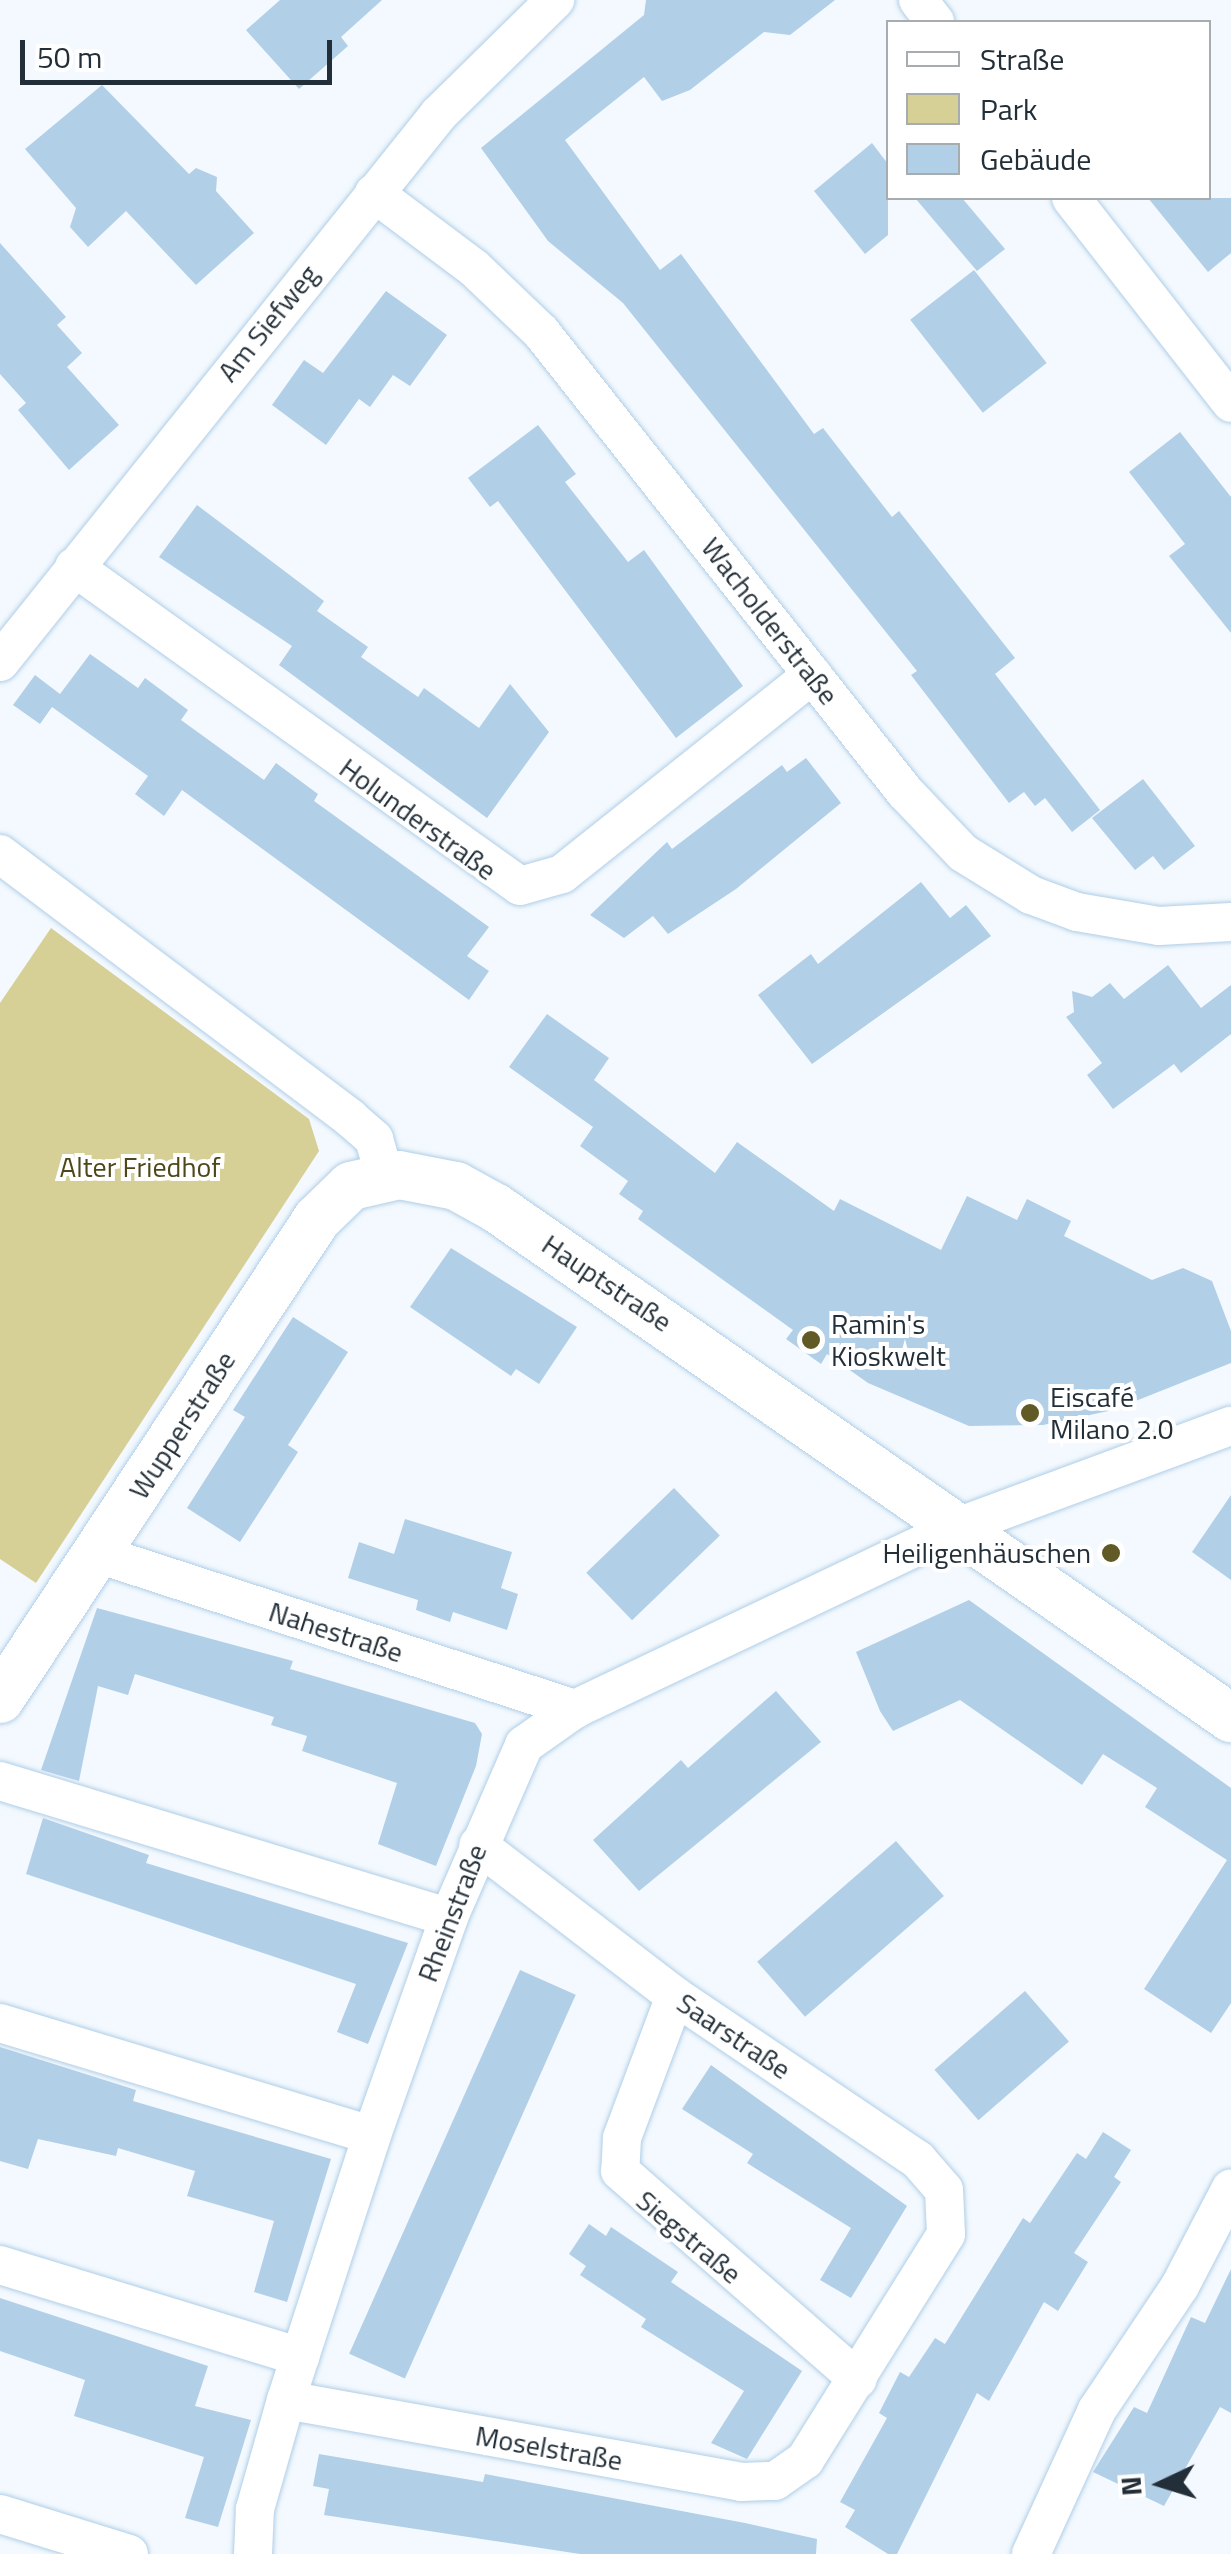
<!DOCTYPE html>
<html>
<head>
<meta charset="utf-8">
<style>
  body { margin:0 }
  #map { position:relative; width:1231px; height:2554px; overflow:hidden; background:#f3f9fe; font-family:"Titillium Web",sans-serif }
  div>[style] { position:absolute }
  .green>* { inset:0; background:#d6cf96 }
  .building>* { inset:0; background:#b2cfe8; transform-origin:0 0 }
  .roads { filter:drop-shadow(0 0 2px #b0cee7) drop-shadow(0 0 2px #b0cee7) }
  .minor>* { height:38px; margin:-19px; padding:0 19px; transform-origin:19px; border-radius:19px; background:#fff }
  .tertiary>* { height:48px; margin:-24px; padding:0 24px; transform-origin:24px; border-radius:24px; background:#fff }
  .dots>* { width:28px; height:28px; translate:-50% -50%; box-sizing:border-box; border:5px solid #fff; border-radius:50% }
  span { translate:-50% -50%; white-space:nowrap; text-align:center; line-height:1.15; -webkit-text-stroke:8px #fff; paint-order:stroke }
  .street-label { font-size:28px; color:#232f38 }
  .park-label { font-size:28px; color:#4e4718 }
  .poi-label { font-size:28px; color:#232f38 }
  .left { translate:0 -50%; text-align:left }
  .right { translate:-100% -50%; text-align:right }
  .legend { position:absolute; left:886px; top:20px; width:325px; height:180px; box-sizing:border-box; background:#fff; border:2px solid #a7acaf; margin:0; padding:12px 18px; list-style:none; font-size:30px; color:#232f38 }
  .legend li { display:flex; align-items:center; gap:20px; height:50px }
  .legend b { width:50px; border:2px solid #a7acaf }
  .north { position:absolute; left:1111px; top:2434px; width:100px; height:100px; -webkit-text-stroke:8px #fff; paint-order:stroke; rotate:266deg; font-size:28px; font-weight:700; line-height:40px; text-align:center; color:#232f38 }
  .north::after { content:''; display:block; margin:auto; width:35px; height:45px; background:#232f38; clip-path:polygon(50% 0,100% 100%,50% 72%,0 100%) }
  .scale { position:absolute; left:20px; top:40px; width:312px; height:45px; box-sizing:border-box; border:5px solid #232f38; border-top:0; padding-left:12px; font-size:30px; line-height:35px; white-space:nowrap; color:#232f38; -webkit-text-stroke:8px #fff; paint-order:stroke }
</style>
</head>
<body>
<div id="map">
  <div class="green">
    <i style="clip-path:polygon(51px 928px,309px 1119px,319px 1151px,36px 1583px,0 1559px,0 1003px)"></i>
  </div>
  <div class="building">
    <i style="clip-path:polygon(280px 0,382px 0,341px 37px,348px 46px,299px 89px,246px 30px)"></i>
    <i style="clip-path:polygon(646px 0,835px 0,790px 35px,764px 32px,690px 90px,662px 101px,644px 77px,565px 140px,660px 270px,681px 254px,814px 434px,823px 428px,892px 517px,899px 511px,1015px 658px,995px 674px,1100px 810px,1072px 832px,1045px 798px,1035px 806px,1024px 792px,1009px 803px,911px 675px,917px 671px,623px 303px,548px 241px,481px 148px,644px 15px)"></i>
    <i style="clip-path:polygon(102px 85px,189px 174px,196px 168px,217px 177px,216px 191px,254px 233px,196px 285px,126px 211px,88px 247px,70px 227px,76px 208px,25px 149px)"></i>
    <i style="clip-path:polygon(872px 143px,888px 164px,888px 235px,865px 254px,814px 191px)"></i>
    <i style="clip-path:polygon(915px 198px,962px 198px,1005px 249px,977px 271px)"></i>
    <i style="clip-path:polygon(1148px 198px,1231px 198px,1231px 253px,1208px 272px)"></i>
    <i style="clip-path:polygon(0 243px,66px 317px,57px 325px,82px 353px,67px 367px,119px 425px,69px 470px,18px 410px,26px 403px,0 374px)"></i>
    <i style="left:974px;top:270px;width:118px;height:81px;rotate:52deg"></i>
    <i style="clip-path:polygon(386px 291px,447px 335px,410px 386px,393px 375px,370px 407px,359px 399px,326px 445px,272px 405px,304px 360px,323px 373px)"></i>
    <i style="clip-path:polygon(538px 425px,576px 474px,565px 482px,628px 562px,644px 550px,743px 686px,676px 738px,498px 501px,490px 507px,468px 478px)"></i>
    <i style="clip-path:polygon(1180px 432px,1231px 497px,1231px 633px,1169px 556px,1185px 544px,1129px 472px)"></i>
    <i style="clip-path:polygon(197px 505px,324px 601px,317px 611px,368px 647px,361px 657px,418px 697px,424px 688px,479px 728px,510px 684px,549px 732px,487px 818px,279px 665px,292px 646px,159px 557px)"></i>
    <i style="clip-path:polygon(90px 654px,138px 688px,145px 678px,188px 710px,181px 720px,264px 780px,276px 763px,318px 794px,314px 801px,489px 927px,467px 956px,489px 971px,469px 1000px,182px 790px,164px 816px,135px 794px,148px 776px,52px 707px,40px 724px,13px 705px,35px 675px,60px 694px)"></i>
    <i style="clip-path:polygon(806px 758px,841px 803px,736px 889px,668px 934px,653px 916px,624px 938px,590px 915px,667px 842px,672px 849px,782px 765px,787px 772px)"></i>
    <i style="clip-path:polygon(1143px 779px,1195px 846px,1164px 870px,1153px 856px,1135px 870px,1092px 818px)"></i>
    <i style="clip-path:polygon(921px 882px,950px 918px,966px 905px,991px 936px,812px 1064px,758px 995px,811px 954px,818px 964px)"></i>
    <i style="clip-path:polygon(1168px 965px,1201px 1008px,1231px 985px,1231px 1034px,1181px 1073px,1174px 1064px,1113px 1109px,1087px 1075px,1102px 1063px,1066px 1017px,1074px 1012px,1072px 991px,1092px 997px,1110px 983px,1124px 999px)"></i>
    <i style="clip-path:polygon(547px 1014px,609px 1058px,594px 1080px,715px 1173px,737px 1142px,834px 1211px,840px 1199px,941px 1250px,967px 1196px,1017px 1220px,1027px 1199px,1071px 1221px,1064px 1236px,1152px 1280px,1183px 1268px,1212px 1281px,1231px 1331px,1231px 1363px,1113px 1410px,1043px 1425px,969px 1426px,868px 1383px,827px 1354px,821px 1364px,786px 1339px,793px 1330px,638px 1219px,643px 1211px,619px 1194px,628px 1181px,580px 1146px,593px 1127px,509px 1067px)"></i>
    <i style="clip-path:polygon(451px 1248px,577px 1327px,539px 1384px,516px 1369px,511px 1376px,410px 1307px)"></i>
    <i style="clip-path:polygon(293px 1317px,348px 1352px,288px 1445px,298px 1452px,240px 1542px,187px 1508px,245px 1417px,233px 1410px)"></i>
    <i style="left:674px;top:1488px;width:66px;height:122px;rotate:46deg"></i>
    <i style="clip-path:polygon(1231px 1495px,1231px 1580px,1192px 1552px)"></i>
    <i style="clip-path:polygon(405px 1519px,512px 1552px,501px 1588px,518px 1594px,507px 1630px,453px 1612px,450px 1622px,416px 1610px,418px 1600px,348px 1578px,359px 1542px,394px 1554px)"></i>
    <i style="clip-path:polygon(969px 1600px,1231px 1788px,1231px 2003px,1211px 2033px,1144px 1989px,1227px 1860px,1145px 1807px,1157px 1788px,1103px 1754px,1082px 1785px,960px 1700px,893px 1731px,880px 1711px,856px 1652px)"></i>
    <i style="clip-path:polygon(97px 1608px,293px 1661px,290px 1669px,475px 1723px,482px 1734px,476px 1766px,436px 1866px,378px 1844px,397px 1783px,302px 1751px,307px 1736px,271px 1725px,274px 1717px,135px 1674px,128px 1695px,98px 1686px,79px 1781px,41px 1770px)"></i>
    <i style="clip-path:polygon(776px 1691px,821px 1742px,639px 1891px,593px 1840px,681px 1760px,688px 1768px)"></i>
    <i style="clip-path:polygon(43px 1818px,149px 1855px,146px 1863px,408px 1943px,368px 2044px,337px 2032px,356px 1984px,26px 1874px)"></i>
    <i style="left:896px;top:1841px;width:73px;height:184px;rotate:49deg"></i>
    <i style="left:520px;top:1970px;width:61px;height:420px;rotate:24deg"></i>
    <i style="left:1025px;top:1991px;width:67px;height:120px;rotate:49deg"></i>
    <i style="clip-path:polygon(0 2047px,136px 2090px,133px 2101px,331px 2159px,287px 2302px,254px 2292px,274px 2221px,187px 2196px,195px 2171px,118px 2148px,116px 2156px,38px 2139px,28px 2169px,0 2161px)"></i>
    <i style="clip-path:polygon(711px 2065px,907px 2206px,851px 2298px,820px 2280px,851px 2228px,747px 2163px,753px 2154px,682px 2109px)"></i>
    <i style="clip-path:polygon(1103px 2132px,1131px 2150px,1114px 2177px,1121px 2182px,1074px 2253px,1088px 2262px,1058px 2311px,1044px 2302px,989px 2401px,977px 2393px,897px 2554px,888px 2554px,845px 2527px,855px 2510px,840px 2502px,887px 2418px,879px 2413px,900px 2372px,909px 2377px,935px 2338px,945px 2344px,1023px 2218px,1030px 2223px,1077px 2153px,1086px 2159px)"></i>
    <i style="clip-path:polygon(589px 2224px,606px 2236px,611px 2227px,678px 2272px,671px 2282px,802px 2371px,747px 2459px,711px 2443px,744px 2391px,641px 2327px,646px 2319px,580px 2275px,586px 2266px,569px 2254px)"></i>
    <i style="clip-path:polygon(1231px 2269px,1231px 2413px,1220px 2407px,1164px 2506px,1093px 2472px,1134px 2407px,1147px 2413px,1191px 2317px,1205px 2323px)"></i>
    <i style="clip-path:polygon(0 2298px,208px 2366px,195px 2406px,251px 2420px,218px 2527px,185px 2518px,204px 2457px,74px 2416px,85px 2380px,0 2351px)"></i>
    <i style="clip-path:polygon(319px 2454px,483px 2482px,485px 2474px,745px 2523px,817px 2539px,816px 2554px,580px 2554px,324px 2515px,329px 2489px,313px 2486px)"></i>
  </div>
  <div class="roads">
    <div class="minor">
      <i style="left:918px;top:0;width:28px;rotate:52deg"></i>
      <i style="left:374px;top:193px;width:125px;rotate:36.9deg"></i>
      <i style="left:474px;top:268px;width:93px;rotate:43.7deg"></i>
      <i style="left:541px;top:332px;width:587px;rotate:51.65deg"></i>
      <i style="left:905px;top:792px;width:84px;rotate:46.4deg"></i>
      <i style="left:963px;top:853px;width:80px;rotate:31.7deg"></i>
      <i style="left:1031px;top:895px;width:49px;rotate:20.3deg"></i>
      <i style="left:1077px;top:912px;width:83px;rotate:9.7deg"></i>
      <i style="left:1159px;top:926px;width:72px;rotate:-3.2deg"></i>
      <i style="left:1071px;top:198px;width:260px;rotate:52deg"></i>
      <i style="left:74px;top:567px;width:548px;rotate:35.57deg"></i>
      <i style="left:520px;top:886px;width:44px;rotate:-15.9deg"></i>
      <i style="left:562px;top:874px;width:320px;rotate:-38.5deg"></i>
      <i style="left:0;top:662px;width:702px;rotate:-51.3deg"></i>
      <i style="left:439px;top:114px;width:163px;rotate:-44.5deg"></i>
      <i style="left:0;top:854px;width:438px;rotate:37deg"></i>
      <i style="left:350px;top:1118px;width:32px;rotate:41deg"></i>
      <i style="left:374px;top:1139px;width:37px;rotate:74deg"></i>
      <i style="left:98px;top:1554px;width:502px;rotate:18deg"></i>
      <i style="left:0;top:1781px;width:469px;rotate:16.9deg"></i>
      <i style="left:675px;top:1996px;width:152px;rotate:110.5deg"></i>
      <i style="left:622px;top:2138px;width:33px;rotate:93deg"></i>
      <i style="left:620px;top:2171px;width:316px;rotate:41.2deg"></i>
      <i style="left:0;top:2023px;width:388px;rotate:16.8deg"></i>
      <i style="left:0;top:2265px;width:314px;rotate:17deg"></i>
      <i style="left:286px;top:2400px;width:462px;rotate:10.2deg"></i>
      <i style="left:741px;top:2482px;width:34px;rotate:-2deg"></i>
      <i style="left:775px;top:2481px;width:37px;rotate:-35deg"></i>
      <i style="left:805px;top:2460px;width:266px;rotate:-58deg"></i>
      <i style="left:946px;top:2234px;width:44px;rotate:-92.6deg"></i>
      <i style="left:944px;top:2190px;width:40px;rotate:-131deg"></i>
      <i style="left:918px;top:2160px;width:293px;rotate:-146deg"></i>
      <i style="left:675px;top:1996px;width:248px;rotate:-142.5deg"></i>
      <i style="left:0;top:2514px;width:135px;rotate:17.2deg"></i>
      <i style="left:253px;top:2554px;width:45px;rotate:-87.5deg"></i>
      <i style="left:255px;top:2509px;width:113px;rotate:-74.1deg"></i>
      <i style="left:286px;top:2400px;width:279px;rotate:-72deg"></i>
      <i style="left:372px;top:2135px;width:231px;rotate:-70.5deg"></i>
      <i style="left:449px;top:1917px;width:188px;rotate:-66.4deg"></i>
      <i style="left:524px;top:1745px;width:62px;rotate:-35.2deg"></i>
      <i style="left:575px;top:1709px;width:426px;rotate:-25.4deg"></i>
      <i style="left:960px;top:1526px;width:289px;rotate:-20.3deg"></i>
      <i style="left:1031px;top:2554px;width:158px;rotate:-65.4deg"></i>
      <i style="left:1097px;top:2410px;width:149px;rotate:-56.2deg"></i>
      <i style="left:1180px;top:2286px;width:110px;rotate:-62.5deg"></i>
    </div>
    <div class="tertiary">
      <i style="left:0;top:1699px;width:575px;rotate:-56.56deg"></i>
      <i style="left:317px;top:1219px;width:47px;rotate:-44.1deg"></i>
      <i style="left:351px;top:1186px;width:49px;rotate:-12.9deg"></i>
      <i style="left:399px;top:1175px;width:58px;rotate:10.9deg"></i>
      <i style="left:456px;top:1186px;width:46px;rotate:28.8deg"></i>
      <i style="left:496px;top:1208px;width:895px;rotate:34.76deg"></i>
    </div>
  </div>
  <div class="dots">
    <i style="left:811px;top:1340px;background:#615a26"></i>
    <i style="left:1030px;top:1413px;background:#615a26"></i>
    <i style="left:1111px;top:1553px;background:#615a26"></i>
  </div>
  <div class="street-label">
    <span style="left:268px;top:323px;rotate:-51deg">Am Siefweg</span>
    <span style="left:770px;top:621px;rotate:52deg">Wacholderstraße</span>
    <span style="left:418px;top:819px;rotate:36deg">Holunderstraße</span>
    <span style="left:607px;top:1283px;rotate:34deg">Hauptstraße</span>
    <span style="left:182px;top:1425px;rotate:-57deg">Wupperstraße</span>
    <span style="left:336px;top:1632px;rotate:18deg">Nahestraße</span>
    <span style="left:452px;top:1913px;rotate:-69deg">Rheinstraße</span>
    <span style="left:734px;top:2036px;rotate:34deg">Saarstraße</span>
    <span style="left:689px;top:2237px;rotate:40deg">Siegstraße</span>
    <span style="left:549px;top:2448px;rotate:10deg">Moselstraße</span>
  </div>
  <div class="park-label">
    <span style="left:140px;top:1167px">Alter Friedhof</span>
  </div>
  <div class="poi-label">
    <span class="left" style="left:831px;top:1340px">Ramin's<br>Kioskwelt</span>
    <span class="left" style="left:1050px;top:1413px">Eiscafé<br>Milano 2.0</span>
    <span class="right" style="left:1091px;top:1553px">Heiligenhäuschen</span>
  </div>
  <ul class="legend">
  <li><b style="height:12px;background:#fff"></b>Straße</li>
  <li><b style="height:28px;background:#d6cf96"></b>Park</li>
  <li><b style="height:28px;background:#b2cfe8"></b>Gebäude</li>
  </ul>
  <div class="north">N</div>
  <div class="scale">50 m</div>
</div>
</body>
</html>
